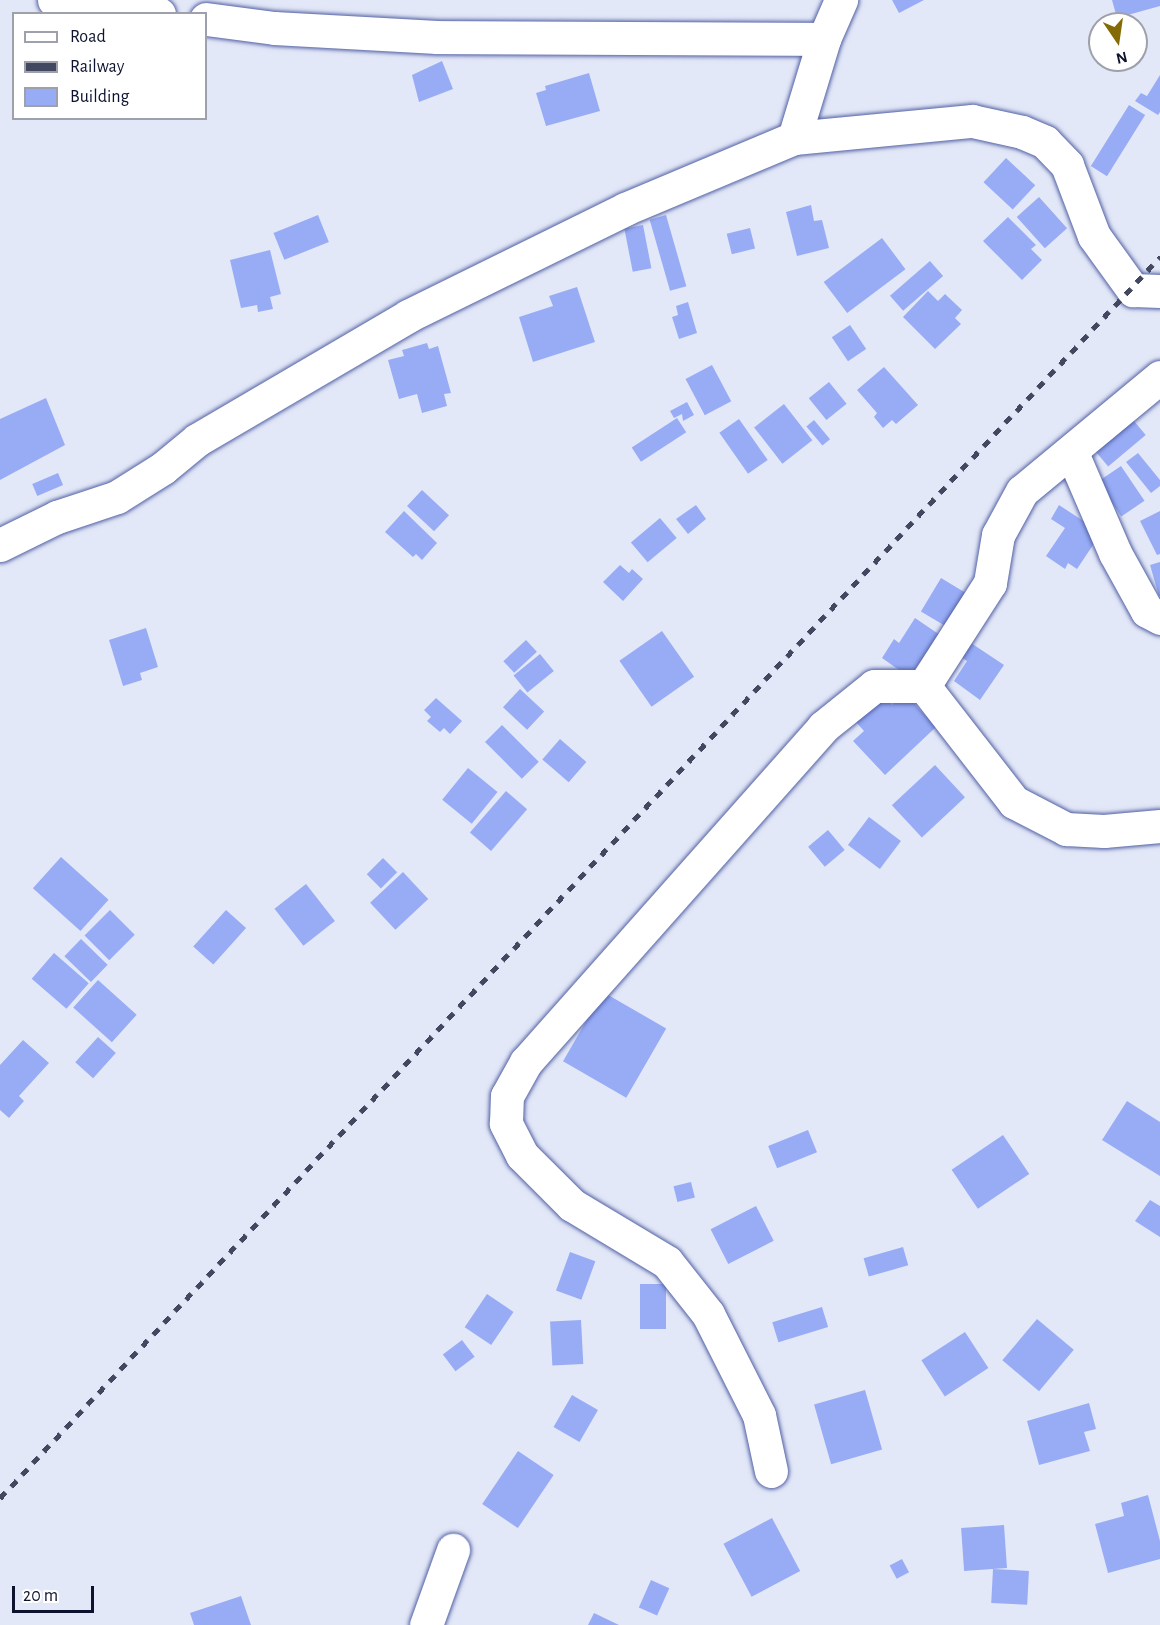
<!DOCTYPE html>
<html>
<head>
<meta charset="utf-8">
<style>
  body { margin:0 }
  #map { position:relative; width:1160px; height:1625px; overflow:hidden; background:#e3e8f8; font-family:"Alegreya Sans",sans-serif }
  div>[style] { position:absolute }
  .building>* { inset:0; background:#98acf6; transform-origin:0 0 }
  .roads { filter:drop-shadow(0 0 2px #5160a4) drop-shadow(0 0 2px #5160a4) }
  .minor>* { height:33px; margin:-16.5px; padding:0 16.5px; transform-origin:16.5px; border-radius:16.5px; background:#fff }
  .rail>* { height:4.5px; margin-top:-2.25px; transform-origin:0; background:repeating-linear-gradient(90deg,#424860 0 8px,transparent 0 16px) }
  span { translate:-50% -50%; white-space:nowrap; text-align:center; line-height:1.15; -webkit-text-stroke:4.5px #fff; paint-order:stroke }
  .legend { position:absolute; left:12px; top:12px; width:195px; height:108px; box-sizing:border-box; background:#fff; border:2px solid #9ea1ab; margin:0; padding:8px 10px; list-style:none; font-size:18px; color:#0d132e }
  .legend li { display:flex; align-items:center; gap:12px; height:30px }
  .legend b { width:30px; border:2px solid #9ea1ab }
  .north { position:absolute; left:1088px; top:12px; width:60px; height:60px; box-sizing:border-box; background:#fff; border:2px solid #9ea1ab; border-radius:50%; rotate:167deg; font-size:16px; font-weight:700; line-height:24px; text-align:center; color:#0d132e }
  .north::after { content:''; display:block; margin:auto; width:21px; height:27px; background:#846b05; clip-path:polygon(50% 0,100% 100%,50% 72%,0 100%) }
  .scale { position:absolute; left:12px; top:1586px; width:82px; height:27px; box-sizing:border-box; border:3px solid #0d132e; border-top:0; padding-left:8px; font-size:18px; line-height:21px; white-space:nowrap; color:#0d132e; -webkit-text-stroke:4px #fff; paint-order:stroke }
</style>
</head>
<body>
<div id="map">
  <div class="building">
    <i style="clip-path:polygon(892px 0,924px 0,899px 13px)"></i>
    <i style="clip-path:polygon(1112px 0,1160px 0,1160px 6px,1117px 18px)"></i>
    <i style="clip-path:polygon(442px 61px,453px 89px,419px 102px,412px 75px)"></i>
    <i style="clip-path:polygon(589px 73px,600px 111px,546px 126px,536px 93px,546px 90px,545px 86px)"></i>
    <i style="clip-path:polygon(1160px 75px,1160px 112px,1158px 115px,1135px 101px,1141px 93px,1147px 96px)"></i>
    <i style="left:1129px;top:105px;width:19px;height:72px;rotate:32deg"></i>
    <i style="left:1006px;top:158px;width:40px;height:33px;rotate:43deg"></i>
    <i style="left:1039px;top:197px;width:42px;height:30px;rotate:48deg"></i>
    <i style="clip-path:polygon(811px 205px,814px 221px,822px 220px,829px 248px,797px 256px,786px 212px)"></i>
    <i style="left:318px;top:215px;width:29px;height:48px;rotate:68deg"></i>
    <i style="left:666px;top:215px;width:74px;height:17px;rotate:74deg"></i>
    <i style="clip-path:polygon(1008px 217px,1036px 245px,1031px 249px,1042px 260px,1022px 280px,983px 241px)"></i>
    <i style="left:643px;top:225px;width:44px;height:19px;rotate:79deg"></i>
    <i style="left:750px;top:228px;width:21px;height:24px;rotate:76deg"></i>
    <i style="left:882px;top:238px;width:39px;height:73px;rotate:53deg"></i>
    <i style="clip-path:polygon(270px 250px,281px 294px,270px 297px,273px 309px,258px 312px,257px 305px,241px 308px,230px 260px)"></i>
    <i style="left:930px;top:261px;width:20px;height:53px;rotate:49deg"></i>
    <i style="clip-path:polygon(577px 287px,595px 342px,533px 362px,519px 317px,553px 306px,549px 296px)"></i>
    <i style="clip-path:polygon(928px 291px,938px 301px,945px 294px,962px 310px,955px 318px,961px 324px,935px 349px,903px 317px)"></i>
    <i style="clip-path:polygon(688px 302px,697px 333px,679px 339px,672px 317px,678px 315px,676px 306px)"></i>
    <i style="left:850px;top:325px;width:29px;height:22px;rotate:56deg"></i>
    <i style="clip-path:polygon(427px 343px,429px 349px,438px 346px,451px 393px,444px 394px,447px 406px,422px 413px,417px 394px,399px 399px,388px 360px,404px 356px,402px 350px)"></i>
    <i style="left:712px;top:365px;width:41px;height:30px;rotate:62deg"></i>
    <i style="clip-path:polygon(884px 367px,918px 405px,896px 424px,892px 420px,883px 428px,874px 417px,877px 413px,857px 390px)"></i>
    <i style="left:829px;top:382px;width:28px;height:26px;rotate:51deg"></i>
    <i style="clip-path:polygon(46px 398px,65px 445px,0 480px,0 419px)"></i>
    <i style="clip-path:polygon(687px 402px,694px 415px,683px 421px,682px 414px,674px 418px,670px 411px)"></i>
    <i style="left:784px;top:404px;width:46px;height:38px;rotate:52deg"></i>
    <i style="left:1129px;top:415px;width:26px;height:49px;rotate:50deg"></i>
    <i style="left:677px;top:418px;width:17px;height:54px;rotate:57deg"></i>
    <i style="left:739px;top:419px;width:50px;height:24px;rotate:55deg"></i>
    <i style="left:814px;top:420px;width:25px;height:10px;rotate:50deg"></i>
    <i style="clip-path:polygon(1138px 453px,1160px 480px,1160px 486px,1151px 493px,1126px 462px)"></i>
    <i style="left:1121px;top:466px;width:42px;height:28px;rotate:56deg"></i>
    <i style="left:58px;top:473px;width:13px;height:28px;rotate:67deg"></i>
    <i style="left:422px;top:490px;width:37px;height:22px;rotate:43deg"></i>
    <i style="clip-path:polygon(696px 505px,706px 519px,688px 534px,676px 519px)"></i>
    <i style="clip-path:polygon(1059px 505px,1094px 528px,1097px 539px,1077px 569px,1068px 563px,1065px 569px,1046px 556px,1065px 528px,1051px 519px)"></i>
    <i style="clip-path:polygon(404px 511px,437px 543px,422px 560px,416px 554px,413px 557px,385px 532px)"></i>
    <i style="clip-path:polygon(1160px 511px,1160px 554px,1157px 555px,1140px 521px)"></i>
    <i style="left:660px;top:518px;width:26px;height:38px;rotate:50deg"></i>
    <i style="clip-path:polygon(1160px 562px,1160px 596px,1159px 596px,1150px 565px)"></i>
    <i style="clip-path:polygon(620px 565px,629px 573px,632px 569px,643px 579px,623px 601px,603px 582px)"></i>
    <i style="left:941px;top:578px;width:29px;height:39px;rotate:31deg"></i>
    <i style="clip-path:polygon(915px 618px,940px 635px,909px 677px,882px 658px,894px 639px,899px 643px)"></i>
    <i style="clip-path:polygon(146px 628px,158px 667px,140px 673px,142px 680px,123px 686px,109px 640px)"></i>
    <i style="left:662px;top:631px;width:56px;height:52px;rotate:55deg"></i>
    <i style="left:526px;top:640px;width:16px;height:31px;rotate:47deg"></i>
    <i style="clip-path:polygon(971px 643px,1004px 665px,980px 700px,954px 681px,967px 661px,961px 657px)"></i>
    <i style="left:540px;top:654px;width:22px;height:34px;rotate:51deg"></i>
    <i style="left:520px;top:689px;width:33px;height:25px;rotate:43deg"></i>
    <i style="clip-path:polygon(904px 693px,936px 727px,885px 775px,853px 741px,864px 731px,856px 722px,884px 696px,892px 705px)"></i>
    <i style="clip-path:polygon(436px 698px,462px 721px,450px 734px,444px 728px,440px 732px,427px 721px,431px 717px,424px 710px)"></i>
    <i style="left:502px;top:725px;width:52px;height:24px;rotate:45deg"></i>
    <i style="left:560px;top:739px;width:35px;height:27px;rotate:41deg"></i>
    <i style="left:935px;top:765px;width:44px;height:59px;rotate:47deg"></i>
    <i style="left:468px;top:768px;width:38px;height:41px;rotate:39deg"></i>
    <i style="left:506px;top:791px;width:28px;height:55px;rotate:41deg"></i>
    <i style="left:869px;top:817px;width:40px;height:35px;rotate:37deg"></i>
    <i style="left:828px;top:830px;width:26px;height:26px;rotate:50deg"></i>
    <i style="left:61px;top:857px;width:64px;height:42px;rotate:42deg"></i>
    <i style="left:383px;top:858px;width:20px;height:23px;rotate:45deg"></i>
    <i style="left:403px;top:872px;width:37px;height:45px;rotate:47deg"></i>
    <i style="left:306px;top:884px;width:47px;height:40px;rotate:52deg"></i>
    <i style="left:110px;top:910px;width:35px;height:36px;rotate:45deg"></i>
    <i style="left:226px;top:910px;width:27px;height:49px;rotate:42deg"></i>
    <i style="left:81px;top:939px;width:37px;height:24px;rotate:44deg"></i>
    <i style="left:54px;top:953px;width:46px;height:34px;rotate:41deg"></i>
    <i style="left:98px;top:980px;width:52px;height:37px;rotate:42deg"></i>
    <i style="left:603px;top:992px;width:73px;height:80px;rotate:30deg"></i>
    <i style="left:98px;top:1037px;width:24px;height:34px;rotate:42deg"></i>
    <i style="clip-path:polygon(23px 1040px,49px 1063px,19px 1096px,24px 1101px,9px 1118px,0 1110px,0 1065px)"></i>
    <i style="clip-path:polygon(1127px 1101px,1160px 1122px,1160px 1176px,1102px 1140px)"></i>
    <i style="left:808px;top:1130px;width:24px;height:43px;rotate:68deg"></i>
    <i style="left:1003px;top:1135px;width:47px;height:62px;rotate:56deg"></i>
    <i style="left:691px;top:1182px;width:16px;height:18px;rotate:76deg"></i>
    <i style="clip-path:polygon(1150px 1200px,1160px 1206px,1160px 1237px,1135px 1221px)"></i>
    <i style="left:756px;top:1206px;width:39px;height:51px;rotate:63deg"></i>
    <i style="left:903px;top:1247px;width:19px;height:41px;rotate:74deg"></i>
    <i style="left:570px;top:1252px;width:27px;height:41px;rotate:20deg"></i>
    <i style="left:640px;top:1284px;width:26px;height:45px"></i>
    <i style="left:487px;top:1294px;width:32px;height:40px;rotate:34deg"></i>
    <i style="left:822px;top:1307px;width:21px;height:52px;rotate:73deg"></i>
    <i style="left:1037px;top:1319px;width:48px;height:54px;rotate:40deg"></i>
    <i style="left:581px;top:1320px;width:44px;height:31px;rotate:87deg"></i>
    <i style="left:965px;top:1332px;width:43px;height:52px;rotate:57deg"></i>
    <i style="left:462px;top:1340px;width:21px;height:24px;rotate:53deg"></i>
    <i style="left:865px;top:1390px;width:62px;height:53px;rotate:74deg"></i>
    <i style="left:572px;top:1395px;width:30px;height:37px;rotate:30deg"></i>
    <i style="clip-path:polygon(1089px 1403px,1096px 1429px,1084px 1432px,1090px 1451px,1039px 1465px,1027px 1421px)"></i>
    <i style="left:518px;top:1451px;width:43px;height:64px;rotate:34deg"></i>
    <i style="clip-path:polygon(1148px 1495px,1160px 1541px,1160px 1559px,1108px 1573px,1095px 1524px,1124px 1516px,1121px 1503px)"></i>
    <i style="left:772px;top:1518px;width:60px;height:55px;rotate:62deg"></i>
    <i style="left:1004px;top:1525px;width:43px;height:43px;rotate:86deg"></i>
    <i style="left:902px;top:1559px;width:15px;height:14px;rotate:62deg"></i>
    <i style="left:993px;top:1569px;width:36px;height:34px;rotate:3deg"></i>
    <i style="left:651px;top:1580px;width:20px;height:30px;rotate:24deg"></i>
    <i style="clip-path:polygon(241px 1596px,251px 1625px,194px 1625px,190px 1613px)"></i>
    <i style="clip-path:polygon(594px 1613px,619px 1625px,588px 1625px)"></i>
  </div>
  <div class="roads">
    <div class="minor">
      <i style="left:54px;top:0;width:106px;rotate:7.6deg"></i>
      <i style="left:206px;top:19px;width:69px;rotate:7.5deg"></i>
      <i style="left:274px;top:28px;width:163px;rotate:3.2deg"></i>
      <i style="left:437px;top:37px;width:387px;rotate:0.3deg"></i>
      <i style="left:794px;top:138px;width:103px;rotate:-73.1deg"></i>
      <i style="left:824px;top:39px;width:43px;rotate:-66.4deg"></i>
      <i style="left:1160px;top:377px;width:179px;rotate:140.4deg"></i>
      <i style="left:1022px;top:491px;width:50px;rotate:118.6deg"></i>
      <i style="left:998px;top:535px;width:49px;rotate:99.5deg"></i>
      <i style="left:990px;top:583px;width:122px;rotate:122.7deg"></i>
      <i style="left:924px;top:686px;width:147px;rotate:52.2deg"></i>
      <i style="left:1014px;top:802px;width:59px;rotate:27.4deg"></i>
      <i style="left:1066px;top:829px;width:38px;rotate:3deg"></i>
      <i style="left:1104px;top:831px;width:56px;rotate:-5.1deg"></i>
      <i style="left:1072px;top:453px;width:109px;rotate:66.7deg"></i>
      <i style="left:1115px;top:553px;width:66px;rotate:61.1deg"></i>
      <i style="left:1147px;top:611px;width:15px;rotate:28deg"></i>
      <i style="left:0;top:545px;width:64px;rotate:-26.2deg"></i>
      <i style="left:57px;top:517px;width:63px;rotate:-18.4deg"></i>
      <i style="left:117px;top:497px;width:54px;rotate:-32.2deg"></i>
      <i style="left:163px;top:468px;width:44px;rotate:-39.5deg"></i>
      <i style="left:197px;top:440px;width:245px;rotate:-30.4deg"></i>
      <i style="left:408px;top:316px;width:242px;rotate:-26.2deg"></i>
      <i style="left:625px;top:209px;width:183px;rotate:-22.8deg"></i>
      <i style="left:794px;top:138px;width:179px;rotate:-5.5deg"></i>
      <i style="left:972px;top:121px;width:51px;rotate:12.4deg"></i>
      <i style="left:1022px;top:132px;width:25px;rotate:23deg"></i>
      <i style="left:1045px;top:142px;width:32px;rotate:46deg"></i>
      <i style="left:1067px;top:165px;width:76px;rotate:69.2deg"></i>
      <i style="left:1094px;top:236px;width:67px;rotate:54.2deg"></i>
      <i style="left:1133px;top:290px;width:27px;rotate:2deg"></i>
      <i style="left:771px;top:1471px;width:57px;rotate:-102.1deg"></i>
      <i style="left:759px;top:1415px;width:113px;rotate:-116.8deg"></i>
      <i style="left:708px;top:1314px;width:66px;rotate:-128.3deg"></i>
      <i style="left:667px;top:1262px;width:111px;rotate:-149deg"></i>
      <i style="left:572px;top:1205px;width:71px;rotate:-135deg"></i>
      <i style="left:522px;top:1155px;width:36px;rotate:-117deg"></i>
      <i style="left:506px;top:1123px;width:27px;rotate:-88deg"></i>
      <i style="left:507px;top:1096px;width:39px;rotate:-61deg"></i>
      <i style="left:526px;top:1062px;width:448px;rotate:-48.4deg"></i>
      <i style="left:823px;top:727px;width:65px;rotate:-38.8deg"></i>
      <i style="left:874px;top:686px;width:50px"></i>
      <i style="left:426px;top:1625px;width:80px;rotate:-70.2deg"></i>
    </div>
  </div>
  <div class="rail">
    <i style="left:0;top:1498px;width:1699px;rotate:-46.93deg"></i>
  </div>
  <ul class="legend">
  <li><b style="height:8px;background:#fff"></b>Road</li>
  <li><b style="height:8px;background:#424860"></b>Railway</li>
  <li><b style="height:16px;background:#98acf6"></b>Building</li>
  </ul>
  <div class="north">N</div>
  <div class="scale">20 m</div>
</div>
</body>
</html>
